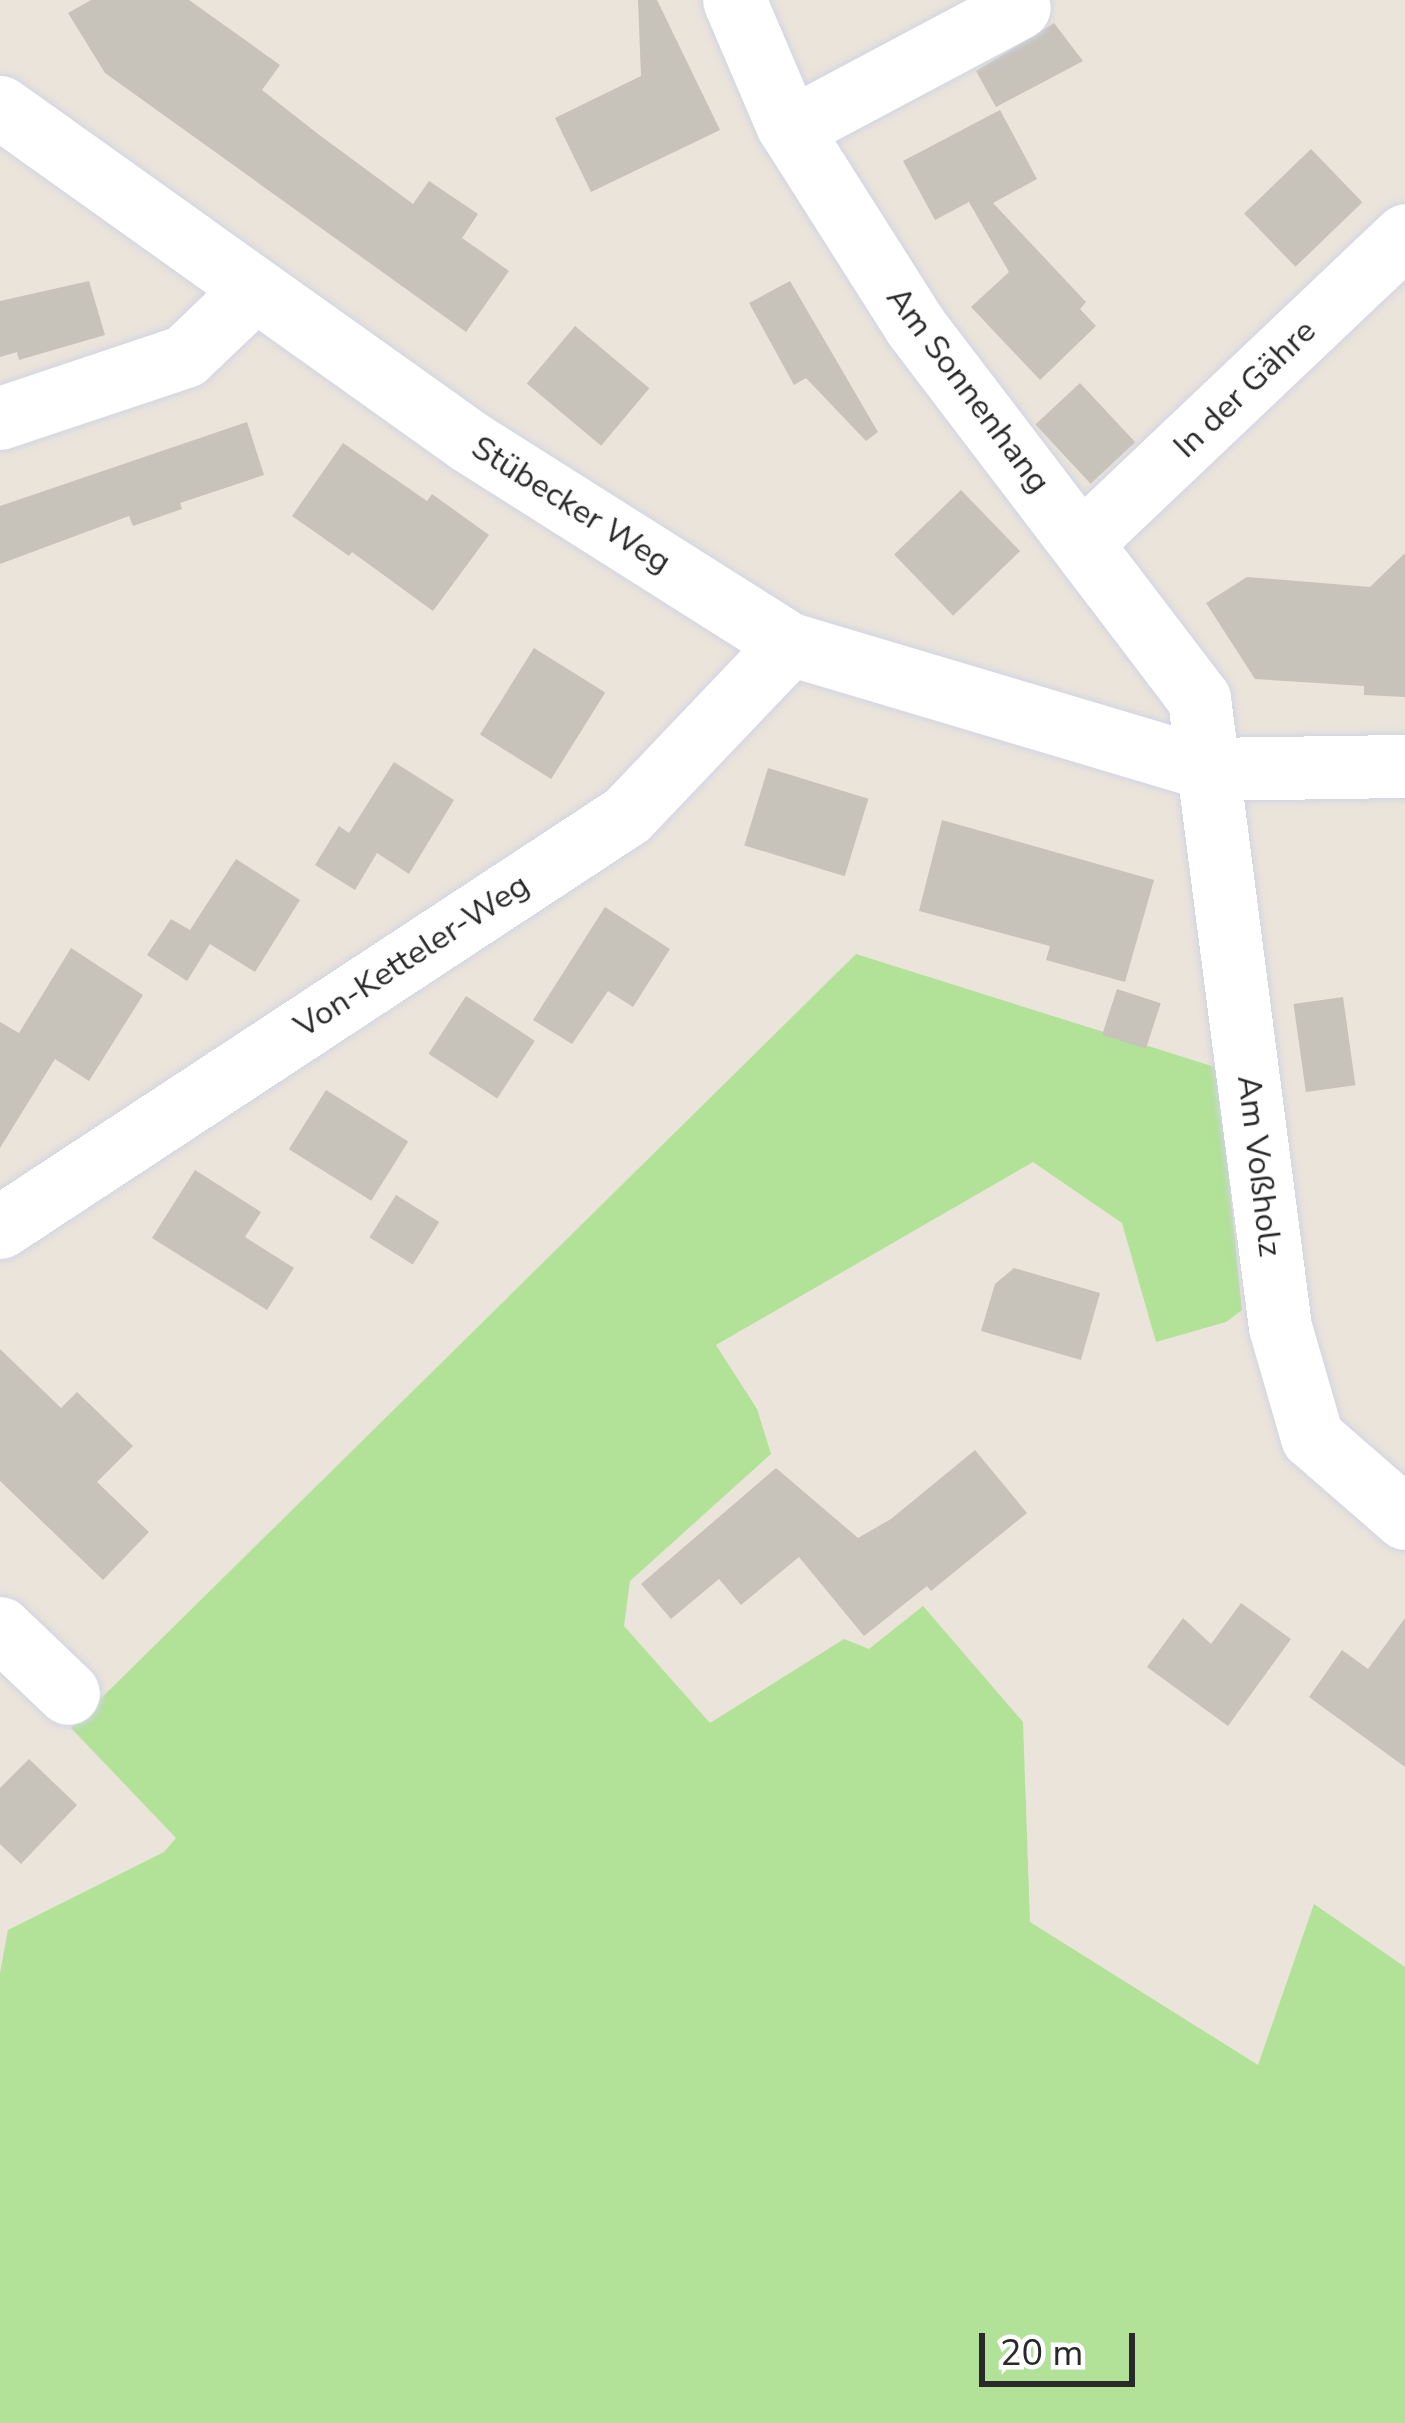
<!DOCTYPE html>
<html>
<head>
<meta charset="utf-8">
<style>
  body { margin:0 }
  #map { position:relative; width:1405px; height:2423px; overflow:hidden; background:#ebe4db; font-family:"Nunito Sans",sans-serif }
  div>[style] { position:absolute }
  .green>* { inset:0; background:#b2e198 }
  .building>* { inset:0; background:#c7c2ba; transform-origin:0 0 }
  .roads { filter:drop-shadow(0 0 3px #d1d4e2) drop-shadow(0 0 3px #d1d4e2) }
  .minor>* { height:63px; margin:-31.5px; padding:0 31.5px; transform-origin:31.5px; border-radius:31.5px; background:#fff }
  span { translate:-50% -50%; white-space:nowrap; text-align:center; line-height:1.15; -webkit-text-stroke:9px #fff; paint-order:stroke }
  .street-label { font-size:33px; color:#292929 }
  .scale { position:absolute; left:979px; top:2333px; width:156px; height:54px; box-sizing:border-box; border:6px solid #292929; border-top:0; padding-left:15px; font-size:36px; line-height:42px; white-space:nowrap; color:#292929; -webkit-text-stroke:9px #fff; paint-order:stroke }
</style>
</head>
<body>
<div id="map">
  <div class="green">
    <i style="clip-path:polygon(856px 954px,1218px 1068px,1242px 1310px,1226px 1322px,1156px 1342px,1122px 1223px,1033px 1162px,716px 1345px,757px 1409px,771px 1454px,630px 1581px,624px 1626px,710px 1723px,844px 1639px,869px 1649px,923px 1606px,1023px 1722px,1030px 1922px,1258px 2065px,1314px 1904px,1405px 1967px,1405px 2423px,0 2423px,0 1973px,8px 1930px,164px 1852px,176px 1838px,71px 1728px)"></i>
  </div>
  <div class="building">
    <i style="clip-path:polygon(91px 0,189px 0,280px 65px,262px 90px,318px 134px,413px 204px,429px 181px,478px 214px,462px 238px,509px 271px,466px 332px,105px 73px,68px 13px)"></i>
    <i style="clip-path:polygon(638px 0,657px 0,720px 130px,591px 192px,555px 118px,641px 76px)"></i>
    <i style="clip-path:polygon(1054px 23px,1083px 61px,996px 107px,976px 71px)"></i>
    <i style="clip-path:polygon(1000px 110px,1037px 179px,993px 203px,1086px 302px,1080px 309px,1096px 326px,1040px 380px,971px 307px,1009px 272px,969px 202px,935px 220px,903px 161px)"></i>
    <i style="left:1311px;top:149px;width:74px;height:93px;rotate:46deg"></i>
    <i style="clip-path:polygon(89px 281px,105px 335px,19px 360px,17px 352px,0 357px,0 301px)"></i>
    <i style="clip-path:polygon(790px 281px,878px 432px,866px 441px,806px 378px,794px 385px,749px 303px)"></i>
    <i style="left:575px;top:326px;width:97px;height:75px;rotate:40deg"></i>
    <i style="left:1080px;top:383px;width:81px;height:61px;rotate:47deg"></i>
    <i style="clip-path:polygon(247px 422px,264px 475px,180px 503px,182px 509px,133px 526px,129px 516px,0 564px,0 506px)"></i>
    <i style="clip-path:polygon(343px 443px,427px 501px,432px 494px,489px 535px,433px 611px,352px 552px,349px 556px,292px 516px)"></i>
    <i style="left:961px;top:490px;width:85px;height:93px;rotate:46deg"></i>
    <i style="clip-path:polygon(1405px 553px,1405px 697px,1364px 695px,1364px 686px,1255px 679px,1206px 603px,1247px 577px,1370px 587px)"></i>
    <i style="left:534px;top:648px;width:84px;height:102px;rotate:32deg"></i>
    <i style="clip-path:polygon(394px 762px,454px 800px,409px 874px,377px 853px,355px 890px,315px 865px,339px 826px,349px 833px)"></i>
    <i style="left:768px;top:768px;width:105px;height:81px;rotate:17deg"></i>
    <i style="clip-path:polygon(942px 820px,1154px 880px,1125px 982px,1046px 960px,1050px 946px,919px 911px)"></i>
    <i style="clip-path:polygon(236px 859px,300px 900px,255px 972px,210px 944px,187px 981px,147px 955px,171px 919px,190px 930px)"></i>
    <i style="clip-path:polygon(605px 907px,670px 949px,633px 1007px,608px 991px,572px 1044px,533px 1020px)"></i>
    <i style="clip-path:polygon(71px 948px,143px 995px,89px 1081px,55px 1059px,0 1148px,0 1022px,19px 1033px)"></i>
    <i style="left:1117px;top:989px;width:46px;height:48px;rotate:18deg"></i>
    <i style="left:466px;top:996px;width:82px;height:69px;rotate:33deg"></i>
    <i style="left:1343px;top:997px;width:89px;height:50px;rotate:82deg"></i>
    <i style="left:326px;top:1090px;width:97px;height:70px;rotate:32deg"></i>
    <i style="clip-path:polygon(195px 1170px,261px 1212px,245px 1237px,294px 1268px,267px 1310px,152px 1238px)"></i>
    <i style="left:396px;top:1195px;width:51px;height:50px;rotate:32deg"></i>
    <i style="clip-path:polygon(1014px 1268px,1100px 1293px,1081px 1360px,981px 1331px,995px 1284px)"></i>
    <i style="clip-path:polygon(0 1349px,61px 1408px,77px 1392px,133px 1446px,97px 1482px,149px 1532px,103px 1580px,0 1481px)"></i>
    <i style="clip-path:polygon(975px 1450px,1027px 1513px,931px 1591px,927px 1586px,864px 1636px,799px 1557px,741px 1605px,719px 1579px,671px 1619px,641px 1584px,776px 1468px,858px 1538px,891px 1519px)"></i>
    <i style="clip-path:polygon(1241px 1603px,1291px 1639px,1228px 1726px,1147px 1667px,1183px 1618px,1211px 1644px)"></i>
    <i style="clip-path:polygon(1405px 1618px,1405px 1767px,1309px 1697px,1342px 1650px,1368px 1669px)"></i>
    <i style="clip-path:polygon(29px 1759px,77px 1805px,21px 1864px,0 1844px,0 1788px)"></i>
  </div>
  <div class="roads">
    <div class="minor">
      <i style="left:734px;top:0;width:135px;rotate:66.9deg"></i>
      <i style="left:787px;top:124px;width:239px;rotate:57.6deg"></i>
      <i style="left:915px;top:326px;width:469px;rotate:52.7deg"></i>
      <i style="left:1199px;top:699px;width:633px;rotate:82.65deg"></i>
      <i style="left:1280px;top:1327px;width:115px;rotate:73.8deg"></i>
      <i style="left:1312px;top:1437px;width:123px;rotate:41.1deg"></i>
      <i style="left:0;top:107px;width:577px;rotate:35.48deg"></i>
      <i style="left:470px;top:442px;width:378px;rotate:32.3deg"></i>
      <i style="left:790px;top:644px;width:437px;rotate:16.6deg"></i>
      <i style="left:1209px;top:769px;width:196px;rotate:-0.9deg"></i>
      <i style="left:790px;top:129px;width:259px;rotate:-28deg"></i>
      <i style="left:0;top:418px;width:195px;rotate:-18.5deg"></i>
      <i style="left:185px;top:356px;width:94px;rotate:-43.7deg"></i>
      <i style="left:1083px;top:541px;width:444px;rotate:-43.5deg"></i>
      <i style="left:0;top:1227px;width:750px;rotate:-33.31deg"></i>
      <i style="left:627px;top:815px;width:236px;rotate:-46.4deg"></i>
      <i style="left:0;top:1628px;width:94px;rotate:43.7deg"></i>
    </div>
  </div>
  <div class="street-label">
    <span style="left:1245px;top:389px;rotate:-44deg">In der Gähre</span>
    <span style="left:968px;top:390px;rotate:53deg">Am Sonnenhang</span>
    <span style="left:571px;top:505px;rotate:32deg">Stübecker Weg</span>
    <span style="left:412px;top:956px;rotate:-33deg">Von-Ketteler-Weg</span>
    <span style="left:1259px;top:1166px;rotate:83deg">Am Voßholz</span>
  </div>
  <div class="scale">20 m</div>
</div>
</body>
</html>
